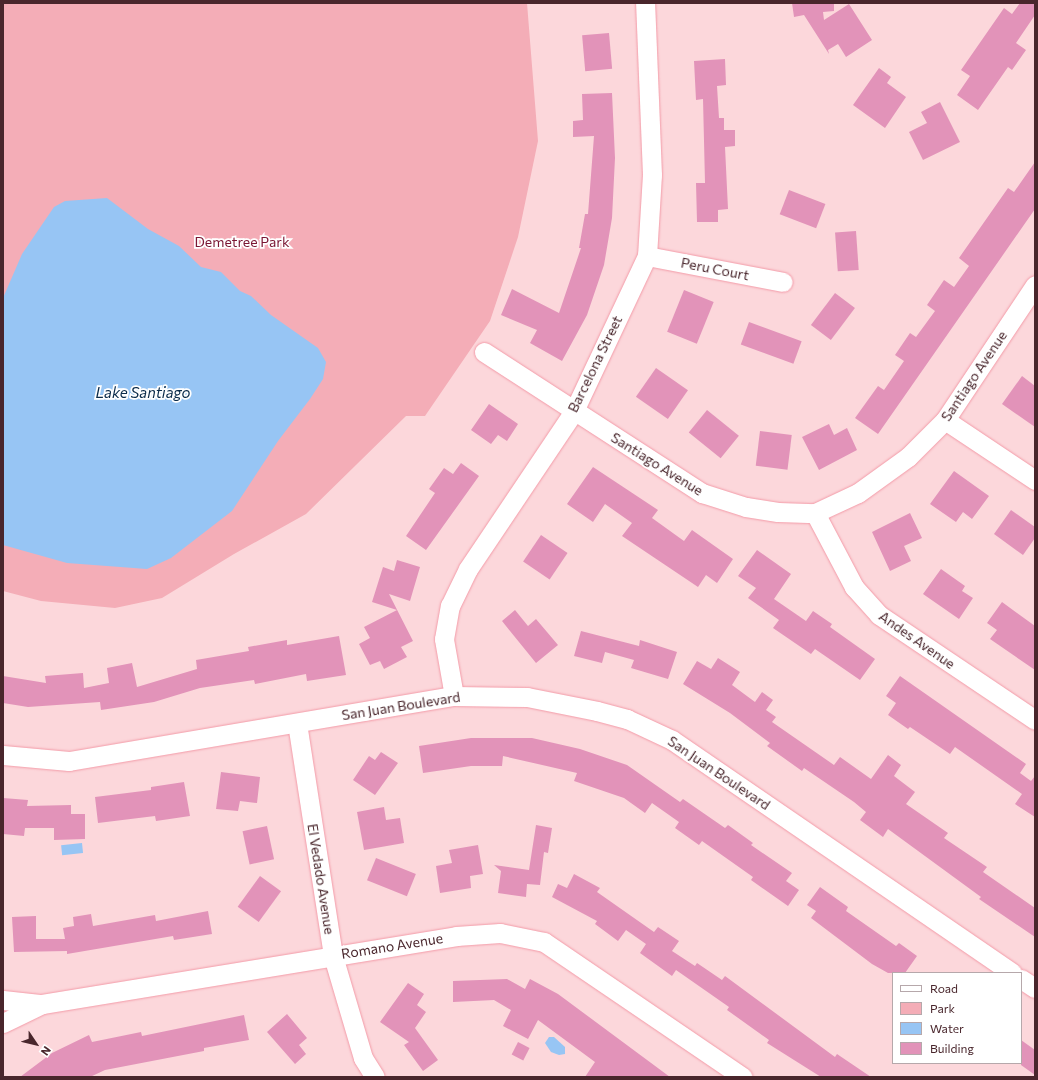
<!DOCTYPE html>
<html>
<head>
<meta charset="utf-8">
<style>
  body { margin:0 }
  #map { position:relative; width:1038px; height:1080px; overflow:hidden; background:#fcd7db; font-family:Commissioner,sans-serif }
  div>[style] { position:absolute }
  .green>* { inset:0; background:#f4adb7 }
  .water>* { inset:0; background:#97c5f4; transform-origin:0 0 }
  .building>* { inset:0; background:#e293b9; transform-origin:0 0 }
  .roads { filter:drop-shadow(0 0 1px #f39ba8) drop-shadow(0 0 1px #f39ba8) }
  .street>* { height:19px; margin:-9.5px; padding:0 9.5px; transform-origin:9.5px; border-radius:9.5px; background:#fff }
  span { translate:-50% -50%; white-space:nowrap; text-align:center; line-height:1.15; -webkit-text-stroke:3.5px #fff; paint-order:stroke }
  .park-label { font-size:14px; color:#7a1633 }
  .street-label { font-size:14px; color:#49262c }
  .water-label { font-size:15px; color:#0a2b4a; font-style:italic }
  .frame { position:absolute; inset:0; border:4px solid #49262c; pointer-events:none }
  .legend { position:absolute; left:892px; top:972px; width:130px; height:92px; box-sizing:border-box; background:#fff; border:1px solid #b6a8ab; margin:0; padding:5px 7px; list-style:none; font-size:12px; color:#49262c }
  .legend li { display:flex; align-items:center; gap:8px; height:20px }
  .legend b { width:20px; border:1px solid #b6a8ab }
  .north { position:absolute; left:16px; top:1024px; width:40px; height:40px; -webkit-text-stroke:3px #fff; paint-order:stroke; rotate:125deg; font-size:11px; font-weight:700; line-height:16px; text-align:center; color:#49262c }
  .north::after { content:''; display:block; margin:auto; width:14px; height:18px; background:#49262c; clip-path:polygon(50% 0,100% 100%,50% 72%,0 100%) }
</style>
</head>
<body>
<div id="map">
  <div class="green">
    <i style="clip-path:polygon(3px 3px,527px 3px,538px 141px,518px 237px,490px 321px,425px 416px,406px 416px,306px 514px,234px 554px,162px 598px,115px 608px,41px 601px,3px 591px)"></i>
  </div>
  <div class="water">
    <i style="clip-path:polygon(107px 198px,148px 229px,179px 246px,201px 267px,221px 272px,240px 291px,251px 296px,271px 315px,318px 348px,326px 362px,323px 379px,310px 399px,278px 441px,232px 511px,171px 558px,147px 569px,67px 563px,3px 545px,3px 298px,22px 254px,54px 207px,65px 201px)"></i>
    <i style="left:82px;top:843px;width:10px;height:21px;rotate:84deg"></i>
    <i style="clip-path:polygon(549px 1037px,554px 1037px,565px 1047px,565px 1054px,559px 1055px,551px 1052px,545px 1043px)"></i>
  </div>
  <div class="building">
    <i style="clip-path:polygon(792px 3px,834px 3px,834px 11px,823px 12px,824px 20px,849px 4px,872px 40px,846px 57px,838px 44px,828px 50px,829px 54px,804px 15px,794px 17px)"></i>
    <i style="clip-path:polygon(1020px 3px,1035px 3px,1035px 15px,1016px 43px,1026px 50px,1012px 70px,1008px 67px,978px 110px,957px 95px,970px 76px,961px 70px,1004px 8px,1012px 14px)"></i>
    <i style="left:609px;top:33px;width:36px;height:27px;rotate:85deg"></i>
    <i style="clip-path:polygon(725px 59px,726px 85px,717px 86px,719px 118px,724px 118px,724px 130px,735px 130px,735px 146px,725px 147px,728px 209px,718px 210px,718px 222px,697px 222px,696px 183px,705px 183px,703px 99px,696px 100px,694px 61px)"></i>
    <i style="clip-path:polygon(879px 68px,891px 77px,887px 83px,906px 97px,885px 128px,853px 105px)"></i>
    <i style="clip-path:polygon(612px 93px,615px 158px,612px 218px,604px 265px,587px 315px,562px 361px,530px 343px,537px 330px,501px 315px,512px 289px,559px 313px,581px 248px,579px 248px,585px 214px,588px 214px,594px 136px,573px 137px,573px 121px,583px 120px,582px 94px)"></i>
    <i style="clip-path:polygon(940px 102px,960px 142px,923px 160px,909px 132px,927px 123px,921px 112px)"></i>
    <i style="clip-path:polygon(1035px 162px,1035px 209px,878px 434px,855px 418px,878px 386px,884px 390px,904px 361px,895px 355px,910px 333px,916px 337px,935px 311px,927px 305px,944px 280px,954px 287px,969px 266px,959px 258px,1008px 188px,1014px 192px)"></i>
    <i style="left:789px;top:190px;width:39px;height:26px;rotate:21deg"></i>
    <i style="left:856px;top:231px;width:39px;height:21px;rotate:86deg"></i>
    <i style="left:684px;top:290px;width:32px;height:45px;rotate:22deg"></i>
    <i style="left:835px;top:293px;width:25px;height:40px;rotate:37deg"></i>
    <i style="left:749px;top:322px;width:56px;height:24px;rotate:20deg"></i>
    <i style="left:656px;top:368px;width:39px;height:35px;rotate:35deg"></i>
    <i style="clip-path:polygon(1022px 376px,1035px 386px,1035px 427px,1002px 404px)"></i>
    <i style="clip-path:polygon(489px 404px,518px 424px,507px 441px,498px 435px,491px 444px,471px 430px)"></i>
    <i style="left:707px;top:410px;width:41px;height:29px;rotate:39deg"></i>
    <i style="clip-path:polygon(829px 424px,834px 435px,847px 428px,857px 450px,819px 470px,802px 437px)"></i>
    <i style="left:760px;top:431px;width:32px;height:35px;rotate:7deg"></i>
    <i style="clip-path:polygon(461px 463px,479px 476px,426px 550px,406px 536px,435px 493px,429px 489px,444px 468px,453px 474px)"></i>
    <i style="clip-path:polygon(593px 467px,658px 510px,652px 518px,684px 541px,692px 530px,733px 559px,717px 583px,706px 575px,698px 587px,622px 536px,632px 523px,605px 504px,593px 522px,567px 504px)"></i>
    <i style="clip-path:polygon(954px 471px,989px 496px,972px 519px,963px 512px,956px 522px,930px 504px)"></i>
    <i style="clip-path:polygon(1011px 510px,1035px 527px,1035px 538px,1023px 555px,994px 534px)"></i>
    <i style="clip-path:polygon(910px 513px,922px 538px,904px 546px,911px 561px,890px 571px,872px 532px)"></i>
    <i style="left:541px;top:535px;width:32px;height:32px;rotate:34deg"></i>
    <i style="clip-path:polygon(757px 550px,791px 574px,774px 599px,806px 621px,813px 611px,832px 624px,830px 627px,875px 659px,860px 680px,815px 649px,811px 654px,773px 628px,779px 620px,748px 598px,756px 588px,738px 576px)"></i>
    <i style="clip-path:polygon(397px 560px,420px 567px,410px 601px,389px 594px,413px 641px,401px 647px,407px 657px,384px 669px,380px 661px,370px 665px,359px 644px,370px 638px,364px 627px,397px 610px,372px 602px,383px 567px,394px 571px)"></i>
    <i style="clip-path:polygon(941px 569px,965px 586px,962px 591px,973px 598px,959px 619px,923px 594px)"></i>
    <i style="clip-path:polygon(1002px 602px,1035px 626px,1035px 670px,990px 639px,997px 630px,987px 623px)"></i>
    <i style="clip-path:polygon(515px 610px,528px 626px,536px 619px,558px 645px,536px 663px,502px 621px)"></i>
    <i style="clip-path:polygon(581px 631px,639px 646px,640px 640px,677px 652px,668px 679px,631px 668px,634px 660px,605px 652px,602px 663px,574px 656px)"></i>
    <i style="clip-path:polygon(339px 636px,346px 675px,307px 681px,306px 674px,255px 684px,254px 680px,200px 688px,154px 702px,101px 710px,100px 702px,28px 707px,3px 703px,3px 676px,46px 683px,45px 676px,83px 673px,84px 688px,109px 683px,107px 668px,132px 663px,137px 687px,197px 669px,196px 660px,249px 651px,248px 647px,287px 640px,287px 645px)"></i>
    <i style="clip-path:polygon(718px 658px,740px 672px,732px 685px,755px 702px,762px 692px,773px 700px,766px 710px,776px 717px,772px 722px,834px 765px,840px 757px,871px 779px,888px 755px,901px 765px,894px 776px,915px 792px,906px 804px,948px 833px,944px 838px,987px 867px,983px 872px,1035px 908px,1035px 937px,979px 899px,981px 897px,888px 829px,883px 837px,860px 820px,866px 812px,854px 802px,804px 768px,802px 771px,767px 746px,770px 743px,730px 713px,683px 684px,697px 661px,711px 669px)"></i>
    <i style="clip-path:polygon(900px 676px,1026px 764px,1020px 773px,1031px 781px,1035px 776px,1035px 817px,1015px 804px,1022px 794px,955px 747px,950px 754px,910px 727px,908px 729px,888px 715px,896px 703px,886px 696px)"></i>
    <i style="clip-path:polygon(471px 738px,532px 738px,580px 749px,627px 765px,680px 802px,683px 799px,725px 828px,728px 825px,753px 843px,751px 845px,792px 873px,786px 881px,799px 890px,788px 906px,751px 880px,753px 877px,702px 841px,699px 845px,675px 828px,679px 822px,652px 803px,645px 813px,624px 798px,574px 781px,577px 773px,503px 756px,502px 766px,471px 766px,423px 773px,419px 746px)"></i>
    <i style="clip-path:polygon(381px 752px,398px 763px,375px 795px,353px 780px,369px 756px,375px 760px)"></i>
    <i style="clip-path:polygon(221px 772px,260px 777px,257px 803px,240px 801px,238px 811px,216px 809px)"></i>
    <i style="clip-path:polygon(184px 782px,190px 816px,156px 821px,155px 816px,98px 823px,95px 797px,151px 790px,151px 787px)"></i>
    <i style="clip-path:polygon(3px 798px,28px 800px,27px 806px,71px 805px,71px 814px,85px 814px,85px 839px,54px 840px,54px 828px,25px 828px,24px 836px,3px 834px)"></i>
    <i style="clip-path:polygon(384px 807px,386px 820px,400px 818px,404px 843px,364px 850px,357px 812px)"></i>
    <i style="clip-path:polygon(536px 825px,552px 828px,548px 853px,544px 852px,540px 885px,527px 884px,526px 897px,498px 893px,501px 871px,494px 865px,529px 870px)"></i>
    <i style="left:267px;top:826px;width:34px;height:25px;rotate:78deg"></i>
    <i style="clip-path:polygon(478px 845px,483px 874px,470px 876px,471px 888px,440px 893px,436px 866px,452px 863px,449px 850px)"></i>
    <i style="left:376px;top:858px;width:43px;height:24px;rotate:22deg"></i>
    <i style="clip-path:polygon(574px 874px,600px 888px,597px 892px,654px 932px,658px 927px,679px 941px,672px 951px,695px 966px,697px 963px,722px 980px,725px 976px,835px 1057px,837px 1054px,871px 1077px,821px 1077px,767px 1043px,769px 1040px,727px 1010px,729px 1007px,676px 970px,672px 976px,640px 953px,646px 944px,626px 930px,618px 941px,595px 924px,597px 921px,552px 897px,558px 884px,567px 888px)"></i>
    <i style="left:260px;top:876px;width:26px;height:38px;rotate:36deg"></i>
    <i style="clip-path:polygon(820px 887px,848px 907px,846px 911px,896px 946px,899px 943px,917px 956px,905px 973px,888px 973px,872px 964px,811px 918px,816px 911px,807px 905px)"></i>
    <i style="clip-path:polygon(208px 911px,212px 934px,174px 940px,173px 936px,67px 954px,67px 951px,14px 952px,12px 917px,36px 916px,36px 939px,65px 939px,63px 928px,74px 926px,73px 917px,91px 914px,93px 926px,155px 915px,156px 921px)"></i>
    <i style="clip-path:polygon(507px 979px,525px 989px,530px 979px,558px 994px,670px 1077px,585px 1077px,595px 1062px,538px 1020px,528px 1039px,503px 1026px,511px 1010px,494px 1000px,453px 1002px,453px 981px)"></i>
    <i style="clip-path:polygon(408px 983px,424px 994px,417px 1005px,426px 1012px,415px 1028px,438px 1060px,423px 1071px,404px 1045px,409px 1042px,380px 1022px)"></i>
    <i style="clip-path:polygon(287px 1014px,307px 1038px,299px 1045px,306px 1054px,295px 1064px,267px 1032px)"></i>
    <i style="clip-path:polygon(244px 1015px,249px 1040px,204px 1048px,204px 1051px,105px 1070px,90px 1077px,20px 1077px,52px 1053px,89px 1035px,92px 1042px,141px 1032px,142px 1036px)"></i>
    <i style="clip-path:polygon(1021px 1040px,1035px 1050px,1035px 1075px,1021px 1065px)"></i>
    <i style="left:518px;top:1042px;width:13px;height:14px;rotate:27deg"></i>
  </div>
  <div class="roads">
    <div class="street">
      <i style="left:647px;top:256px;width:138px;rotate:10.8deg"></i>
      <i style="left:484px;top:352px;width:260px;rotate:32.9deg"></i>
      <i style="left:702px;top:493px;width:46px;rotate:17.7deg"></i>
      <i style="left:746px;top:507px;width:32px;rotate:9deg"></i>
      <i style="left:778px;top:512px;width:37px;rotate:2deg"></i>
      <i style="left:815px;top:513px;width:47px;rotate:-24.9deg"></i>
      <i style="left:858px;top:493px;width:62px;rotate:-35.8deg"></i>
      <i style="left:908px;top:457px;width:52px;rotate:-45deg"></i>
      <i style="left:945px;top:420px;width:162px;rotate:-56.3deg"></i>
      <i style="left:945px;top:420px;width:108px;rotate:33.7deg"></i>
      <i style="left:815px;top:513px;width:84px;rotate:62.2deg"></i>
      <i style="left:854px;top:587px;width:38px;rotate:48deg"></i>
      <i style="left:879px;top:615px;width:188px;rotate:33.9deg"></i>
      <i style="left:454px;top:696px;width:58px;rotate:-100deg"></i>
      <i style="left:444px;top:639px;width:34px;rotate:-80deg"></i>
      <i style="left:450px;top:606px;width:41px;rotate:-64.1deg"></i>
      <i style="left:468px;top:569px;width:190px;rotate:-56.1deg"></i>
      <i style="left:574px;top:411px;width:171px;rotate:-64.8deg"></i>
      <i style="left:647px;top:256px;width:81px;rotate:-86.5deg"></i>
      <i style="left:652px;top:175px;width:172px;rotate:-92.3deg"></i>
      <i style="left:297px;top:723px;width:236px;rotate:81.2deg"></i>
      <i style="left:333px;top:956px;width:106px;rotate:73.6deg"></i>
      <i style="left:363px;top:1058px;width:22px;rotate:58deg"></i>
      <i style="left:3px;top:755px;width:66px;rotate:5.2deg"></i>
      <i style="left:69px;top:761px;width:390px;rotate:-9.6deg"></i>
      <i style="left:454px;top:696px;width:73px;rotate:0.8deg"></i>
      <i style="left:527px;top:697px;width:71px;rotate:11.3deg"></i>
      <i style="left:597px;top:711px;width:31px;rotate:15deg"></i>
      <i style="left:627px;top:719px;width:50px;rotate:25deg"></i>
      <i style="left:672px;top:740px;width:412px;rotate:34.4deg"></i>
      <i style="left:1021px;top:979px;width:17px;rotate:33deg"></i>
      <i style="left:3px;top:1000px;width:39px;rotate:6deg"></i>
      <i style="left:42px;top:1004px;width:420px;rotate:-9.3deg"></i>
      <i style="left:456px;top:936px;width:44px;rotate:-3.9deg"></i>
      <i style="left:500px;top:933px;width:45px;rotate:11.6deg"></i>
      <i style="left:544px;top:942px;width:240px;rotate:34.2deg"></i>
      <i style="left:3px;top:1023px;width:43px;rotate:-26deg"></i>
    </div>
  </div>
  <div class="park-label">
    <span style="left:242px;top:242px">Demetree Park</span>
  </div>
  <div class="street-label">
    <span style="left:715px;top:269px;rotate:11deg">Peru Court</span>
    <span style="left:595px;top:364px;rotate:-64deg">Barcelona Street</span>
    <span style="left:974px;top:376px;rotate:-56deg">Santiago Avenue</span>
    <span style="left:657px;top:464px;rotate:32deg">Santiago Avenue</span>
    <span style="left:917px;top:640px;rotate:35deg">Andes Avenue</span>
    <span style="left:401px;top:706px;rotate:-9deg">San Juan Boulevard</span>
    <span style="left:719px;top:773px;rotate:34deg">San Juan Boulevard</span>
    <span style="left:321px;top:879px;rotate:81deg">El Vedado Avenue</span>
    <span style="left:392px;top:946px;rotate:-9deg">Romano Avenue</span>
  </div>
  <div class="water-label">
    <span style="left:143px;top:393px">Lake Santiago</span>
  </div>
  <div class="frame"></div>
  <ul class="legend">
  <li><b style="height:5px;background:#fff"></b>Road</li>
  <li><b style="height:11px;background:#f4adb7"></b>Park</li>
  <li><b style="height:11px;background:#97c5f4"></b>Water</li>
  <li><b style="height:11px;background:#e293b9"></b>Building</li>
  </ul>
  <div class="north">N</div>
</div>
</body>
</html>
